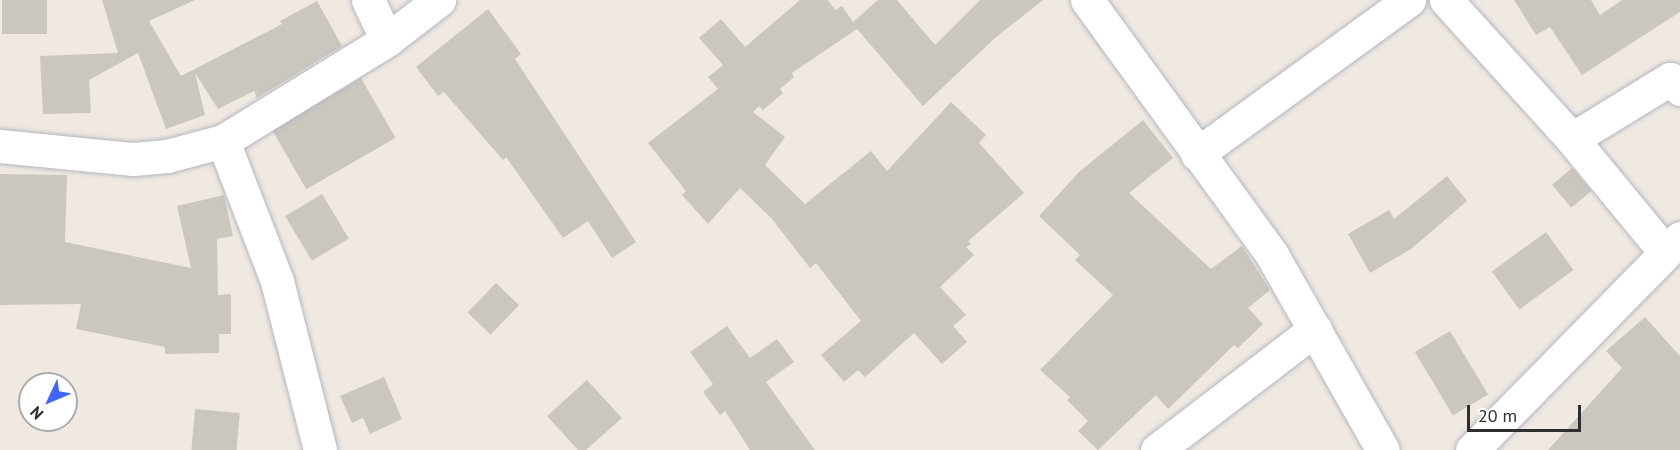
<!DOCTYPE html>
<html>
<head>
<meta charset="utf-8">
<style>
  body { margin:0 }
  #map { position:relative; width:1680px; height:450px; overflow:hidden; background:#efe9e1; font-family:"PT Sans",sans-serif }
  div>[style] { position:absolute }
  .building>* { inset:0; background:#cbc7bf; transform-origin:0 0 }
  .roads { filter:drop-shadow(0 0 2px #b4b7c1) drop-shadow(0 0 2px #b4b7c1) }
  .minor>* { height:33px; margin:-16.5px; padding:0 16.5px; transform-origin:16.5px; border-radius:16.5px; background:#fff }
  span { translate:-50% -50%; white-space:nowrap; text-align:center; line-height:1.15; -webkit-text-stroke:4.5px #fff; paint-order:stroke }
  .north { position:absolute; left:18px; top:372px; width:60px; height:60px; box-sizing:border-box; background:#fff; border:2px solid #ababab; border-radius:50%; rotate:226deg; font-size:16px; font-weight:700; line-height:24px; text-align:center; color:#2e2e2e }
  .north::after { content:''; display:block; margin:auto; width:21px; height:27px; background:#4264fb; clip-path:polygon(50% 0,100% 100%,50% 72%,0 100%) }
  .scale { position:absolute; left:1467px; top:405px; width:114px; height:27px; box-sizing:border-box; border:3px solid #2e2e2e; border-top:0; padding-left:8px; font-size:18px; line-height:21px; white-space:nowrap; color:#2e2e2e; -webkit-text-stroke:4px #fff; paint-order:stroke }
</style>
</head>
<body>
<div id="map">
  <div class="building">
    <i style="left:2px;top:0;width:45px;height:34px"></i>
    <i style="clip-path:polygon(102px 0,195px 0,149px 21px,181px 76px,282px 24px,280px 21px,317px 1px,342px 46px,257px 98px,254px 91px,218px 109px,195px 73px,205px 115px,166px 129px,138px 53px,89px 80px,91px 113px,43px 114px,40px 56px,118px 53px)"></i>
    <i style="clip-path:polygon(800px 0,828px 0,835px 10px,842px 6px,853px 22px,878px 0,897px 0,935px 45px,980px 0,1043px 0,995px 38px,923px 106px,857px 29px,792px 73px,794px 77px,780px 89px,783px 93px,763px 110px,759px 106px,753px 112px,785px 137px,765px 165px,805px 204px,871px 151px,887px 171px,951px 102px,986px 135px,979px 143px,1024px 193px,968px 241px,971px 244px,966px 247px,974px 255px,940px 287px,966px 315px,953px 326px,967px 342px,942px 364px,914px 333px,865px 377px,858px 370px,844px 382px,821px 355px,861px 321px,816px 263px,810px 268px,772px 219px,740px 188px,708px 224px,682px 195px,686px 191px,648px 143px,718px 89px,708px 77px,723px 65px,699px 38px,721px 19px,745px 47px)"></i>
    <i style="clip-path:polygon(1514px 0,1591px 0,1600px 15px,1622px 0,1680px 0,1680px 12px,1582px 75px,1550px 27px,1536px 35px)"></i>
    <i style="clip-path:polygon(488px 9px,521px 54px,515px 59px,636px 242px,612px 258px,588px 221px,563px 238px,506px 157px,503px 160px,444px 92px,438px 96px,416px 67px)"></i>
    <i style="left:361px;top:78px;width:69px;height:103px;rotate:60deg"></i>
    <i style="clip-path:polygon(1143px 120px,1173px 158px,1129px 193px,1211px 269px,1242px 246px,1270px 290px,1248px 308px,1263px 324px,1238px 348px,1234px 345px,1168px 409px,1156px 395px,1098px 450px,1078px 431px,1088px 421px,1067px 400px,1070px 397px,1040px 370px,1113px 295px,1075px 260px,1080px 255px,1039px 216px,1079px 172px)"></i>
    <i style="left:1572px;top:168px;width:30px;height:26px;rotate:50deg"></i>
    <i style="clip-path:polygon(0 174px,67px 175px,65px 242px,191px 268px,177px 206px,224px 195px,233px 236px,217px 239px,218px 295px,231px 294px,231px 334px,219px 334px,219px 353px,165px 354px,165px 347px,76px 329px,81px 304px,0 305px)"></i>
    <i style="clip-path:polygon(1447px 176px,1467px 201px,1411px 249px,1370px 273px,1348px 234px,1389px 210px,1394px 219px)"></i>
    <i style="left:322px;top:194px;width:52px;height:43px;rotate:59deg"></i>
    <i style="left:1546px;top:232px;width:47px;height:67px;rotate:54deg"></i>
    <i style="left:496px;top:283px;width:32px;height:41px;rotate:44deg"></i>
    <i style="clip-path:polygon(1645px 317px,1680px 356px,1680px 450px,1548px 450px,1622px 368px,1606px 351px)"></i>
    <i style="clip-path:polygon(727px 326px,750px 358px,777px 339px,794px 362px,766px 382px,815px 450px,750px 450px,725px 411px,720px 415px,703px 392px,713px 384px,690px 352px)"></i>
    <i style="left:1450px;top:331px;width:74px;height:41px;rotate:59deg"></i>
    <i style="clip-path:polygon(384px 377px,402px 419px,370px 434px,363px 418px,352px 423px,340px 396px)"></i>
    <i style="clip-path:polygon(587px 380px,622px 418px,586px 450px,578px 450px,547px 416px)"></i>
    <i style="left:195px;top:409px;width:45px;height:41px;rotate:5deg"></i>
  </div>
  <div class="roads">
    <div class="minor">
      <i style="left:368px;top:0;width:44px;rotate:64.6deg"></i>
      <i style="left:1087px;top:0;width:315px;rotate:54deg"></i>
      <i style="left:1272px;top:255px;width:224px;rotate:60.4deg"></i>
      <i style="left:1446px;top:0;width:188px;rotate:47.8deg"></i>
      <i style="left:1572px;top:139px;width:146px;rotate:50.5deg"></i>
      <i style="left:1572px;top:139px;width:115px;rotate:-31.5deg"></i>
      <i style="left:1670px;top:79px;width:14px;rotate:45deg"></i>
      <i style="left:223px;top:141px;width:150px;rotate:68.9deg"></i>
      <i style="left:277px;top:281px;width:174px;rotate:75.7deg"></i>
      <i style="left:0;top:146px;width:134px;rotate:5.6deg"></i>
      <i style="left:133px;top:159px;width:34px;rotate:-5deg"></i>
      <i style="left:167px;top:156px;width:58px;rotate:-15deg"></i>
      <i style="left:223px;top:141px;width:193px;rotate:-31.6deg"></i>
      <i style="left:387px;top:40px;width:66px;rotate:-37.6deg"></i>
      <i style="left:1197px;top:154px;width:262px;rotate:-36deg"></i>
      <i style="left:1157px;top:450px;width:199px;rotate:-37.4deg"></i>
      <i style="left:1472px;top:450px;width:297px;rotate:-45.5deg"></i>
    </div>
  </div>
  <div class="north">N</div>
  <div class="scale">20 m</div>
</div>
</body>
</html>
